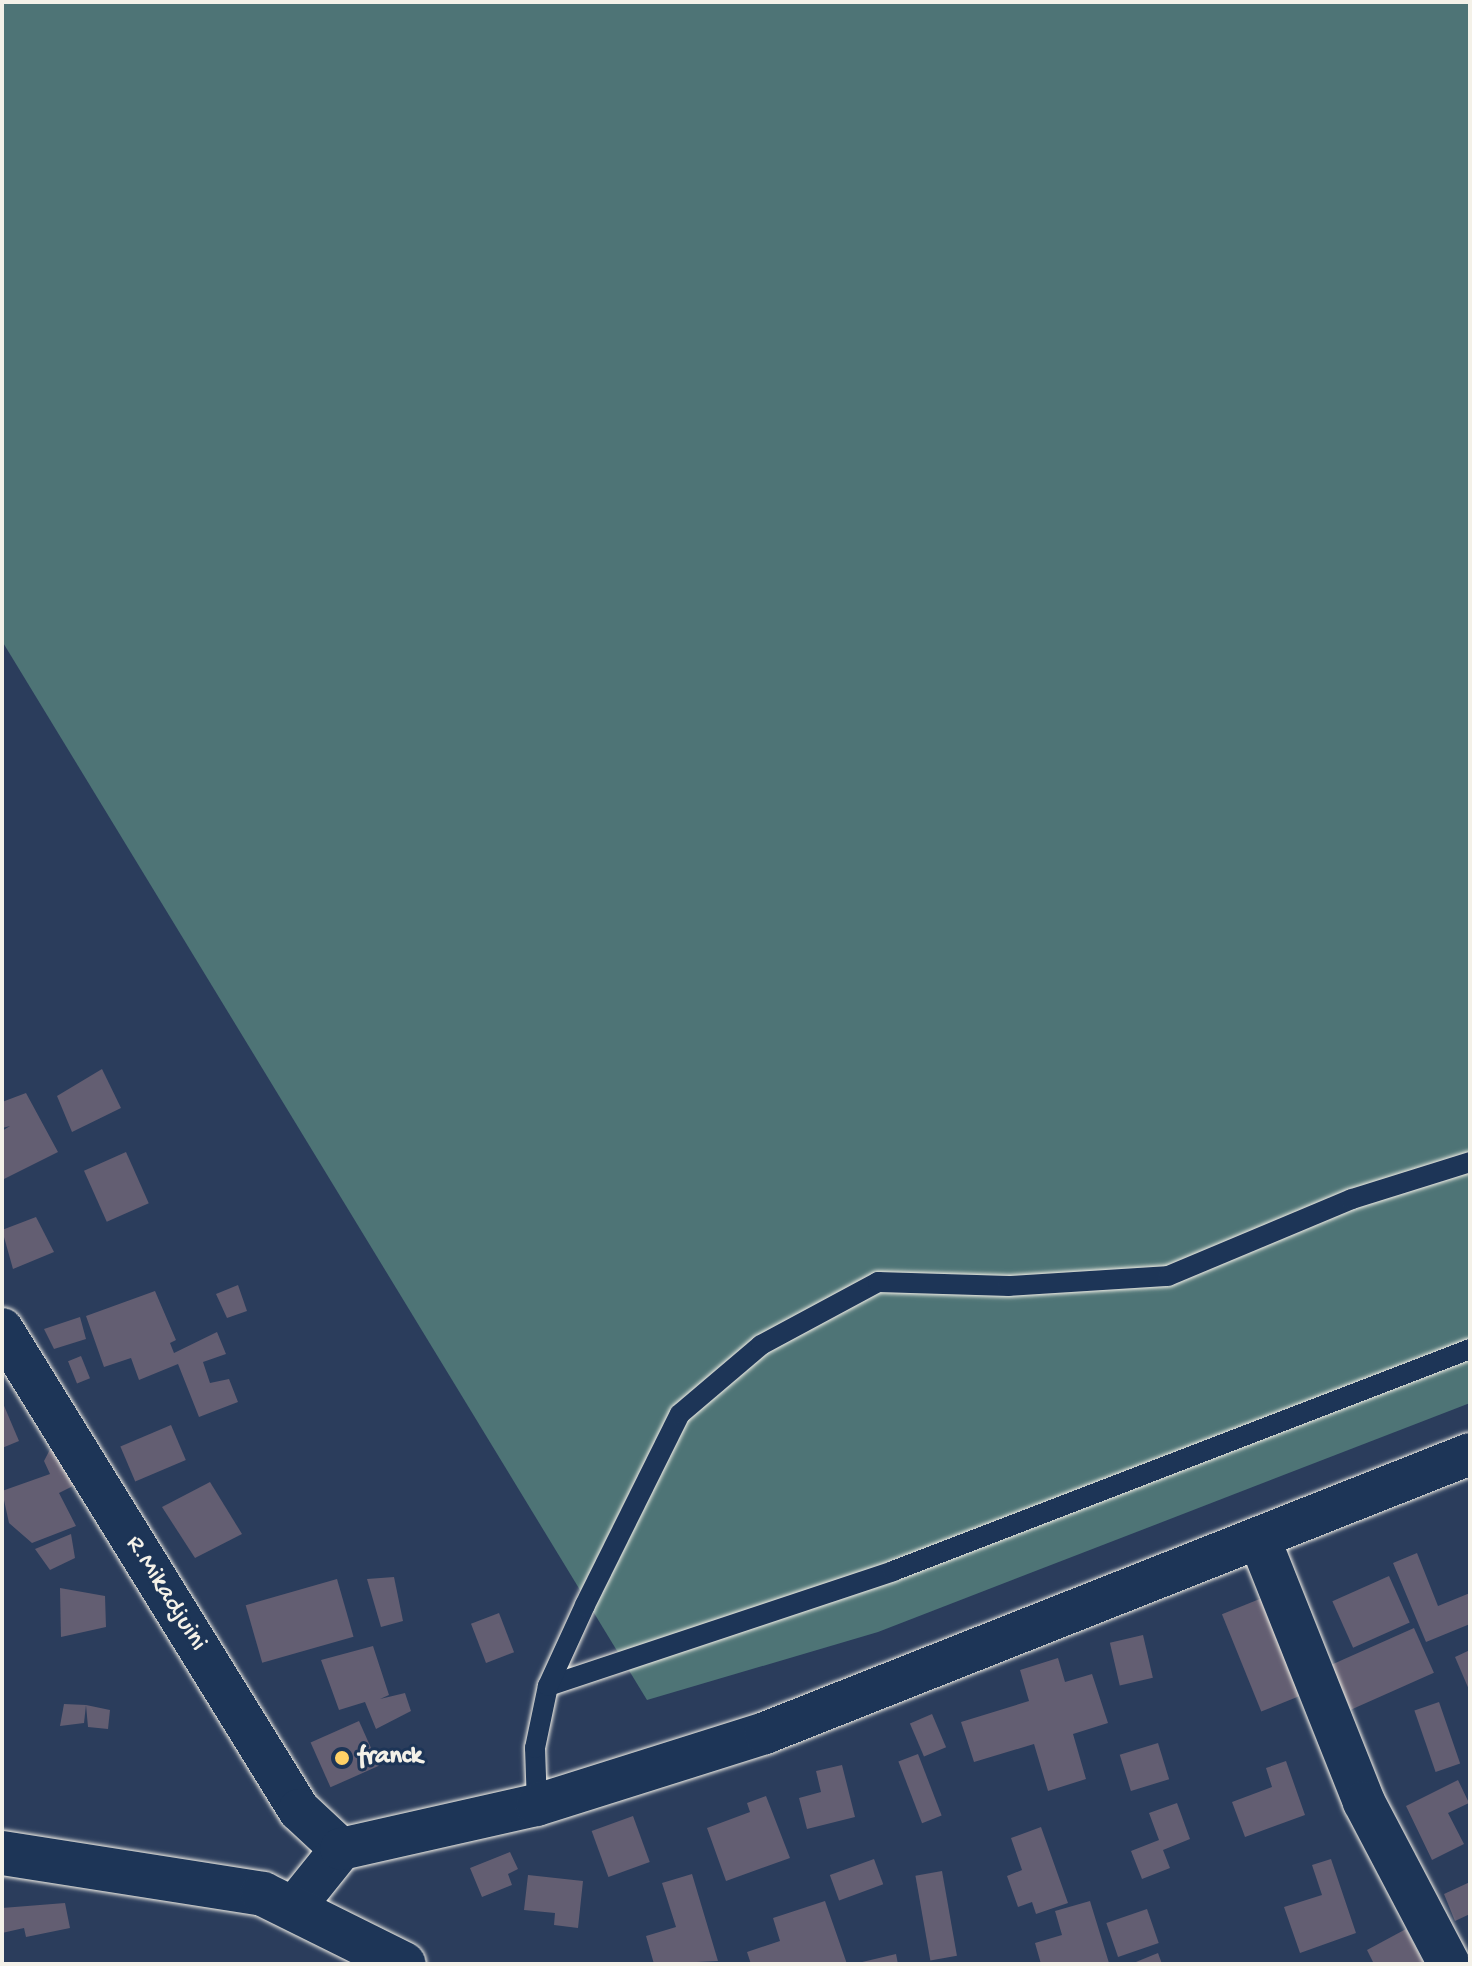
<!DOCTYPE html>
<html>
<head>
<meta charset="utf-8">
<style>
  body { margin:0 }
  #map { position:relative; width:1472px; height:1966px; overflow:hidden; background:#2b3d5c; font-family:"Gochi Hand",sans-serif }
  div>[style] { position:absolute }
  .green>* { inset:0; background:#4e7476 }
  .building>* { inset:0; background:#635e72; transform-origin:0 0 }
  .roads { filter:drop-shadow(0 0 2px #f4f1e8) drop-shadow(0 0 2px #f4f1e8) }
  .service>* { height:20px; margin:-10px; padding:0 10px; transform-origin:10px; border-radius:10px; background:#1d3557 }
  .minor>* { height:42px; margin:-21px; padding:0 21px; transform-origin:21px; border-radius:21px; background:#1d3557 }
  .tertiary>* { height:44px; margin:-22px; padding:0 22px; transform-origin:22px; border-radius:22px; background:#1d3557 }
  .dots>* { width:22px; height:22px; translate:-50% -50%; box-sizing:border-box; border:4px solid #1d3557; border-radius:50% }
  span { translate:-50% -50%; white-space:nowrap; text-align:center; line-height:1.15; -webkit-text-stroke:6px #1d3557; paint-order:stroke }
  .street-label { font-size:26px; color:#f4f1e8 }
  .poi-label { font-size:26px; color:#f4f1e8; font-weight:700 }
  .left { translate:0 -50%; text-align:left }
  .frame { position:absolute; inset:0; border:4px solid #f4f1e8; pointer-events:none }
</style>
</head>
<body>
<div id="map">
  <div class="green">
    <i style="clip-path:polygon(2px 2px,1470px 2px,1470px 1403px,878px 1632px,647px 1700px,2px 641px)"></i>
  </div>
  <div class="building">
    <i style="clip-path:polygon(102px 1069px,121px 1108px,72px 1132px,57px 1096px)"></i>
    <i style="clip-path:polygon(26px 1093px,58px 1152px,2px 1180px,2px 1131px,10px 1126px,2px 1128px,2px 1102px)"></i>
    <i style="left:126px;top:1152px;width:56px;height:46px;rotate:66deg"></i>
    <i style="clip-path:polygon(36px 1217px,54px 1252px,13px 1269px,2px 1230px)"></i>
    <i style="clip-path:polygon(238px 1285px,247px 1311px,227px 1318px,216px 1294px)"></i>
    <i style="clip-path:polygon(155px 1291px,176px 1340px,170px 1343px,174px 1353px,217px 1332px,226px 1354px,203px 1362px,210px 1383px,229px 1379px,238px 1402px,199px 1417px,178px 1364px,139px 1380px,131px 1358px,104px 1367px,86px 1316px)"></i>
    <i style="clip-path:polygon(80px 1317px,86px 1339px,54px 1349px,44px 1329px)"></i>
    <i style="left:81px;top:1356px;width:24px;height:14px;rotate:68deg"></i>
    <i style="clip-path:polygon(2px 1401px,19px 1441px,2px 1448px)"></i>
    <i style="left:171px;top:1425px;width:38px;height:55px;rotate:67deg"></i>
    <i style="clip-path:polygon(60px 1430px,79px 1483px,59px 1493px,76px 1526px,32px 1543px,9px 1523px,2px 1491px,50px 1474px,44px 1461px)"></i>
    <i style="clip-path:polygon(210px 1482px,242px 1534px,195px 1558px,162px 1507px)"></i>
    <i style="clip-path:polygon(71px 1534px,75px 1558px,50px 1570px,35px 1549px)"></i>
    <i style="clip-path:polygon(1417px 1553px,1438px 1606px,1470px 1593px,1470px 1624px,1426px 1642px,1393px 1563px)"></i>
    <i style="left:1389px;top:1576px;width:51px;height:62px;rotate:66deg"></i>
    <i style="clip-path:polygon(394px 1577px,403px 1621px,381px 1627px,367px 1579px)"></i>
    <i style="left:337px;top:1579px;width:60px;height:95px;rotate:74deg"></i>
    <i style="clip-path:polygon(60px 1588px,105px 1596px,106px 1627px,61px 1637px)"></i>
    <i style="left:1272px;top:1594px;width:105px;height:54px;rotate:68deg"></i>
    <i style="left:499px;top:1613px;width:42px;height:30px;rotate:69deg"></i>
    <i style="left:1414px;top:1628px;width:49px;height:91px;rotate:66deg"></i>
    <i style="left:1143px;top:1635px;width:44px;height:34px;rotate:77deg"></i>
    <i style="clip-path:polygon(373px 1646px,389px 1695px,380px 1699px,405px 1693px,411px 1711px,376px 1729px,365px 1702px,339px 1710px,321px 1660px)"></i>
    <i style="clip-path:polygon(1470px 1650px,1470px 1692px,1455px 1657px)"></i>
    <i style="clip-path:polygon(1058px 1658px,1065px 1682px,1092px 1674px,1108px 1723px,1073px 1734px,1086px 1779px,1048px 1791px,1034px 1744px,974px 1762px,961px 1722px,1029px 1701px,1020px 1670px)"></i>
    <i style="left:1439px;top:1702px;width:65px;height:26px;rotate:71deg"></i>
    <i style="clip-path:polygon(64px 1704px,86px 1705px,84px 1723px,60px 1726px)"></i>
    <i style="clip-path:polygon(86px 1705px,110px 1710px,108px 1729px,88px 1727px)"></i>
    <i style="left:932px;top:1714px;width:36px;height:24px;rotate:67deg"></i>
    <i style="left:359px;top:1721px;width:49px;height:53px;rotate:66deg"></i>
    <i style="left:1158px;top:1743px;width:38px;height:40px;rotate:73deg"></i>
    <i style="left:918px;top:1754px;width:66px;height:21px;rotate:69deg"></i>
    <i style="clip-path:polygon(1286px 1761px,1305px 1815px,1245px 1837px,1232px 1802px,1272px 1787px,1266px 1768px)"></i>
    <i style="clip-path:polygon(842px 1765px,855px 1817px,807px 1829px,799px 1798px,821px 1792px,816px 1771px)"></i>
    <i style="clip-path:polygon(1458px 1780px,1469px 1803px,1448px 1813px,1464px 1844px,1432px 1860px,1406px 1806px)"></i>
    <i style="clip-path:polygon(766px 1796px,790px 1858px,726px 1881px,707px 1828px,750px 1812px,747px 1803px)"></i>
    <i style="clip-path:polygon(1177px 1803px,1190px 1839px,1163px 1850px,1170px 1868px,1142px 1879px,1131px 1851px,1159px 1840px,1149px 1813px)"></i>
    <i style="left:633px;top:1816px;width:49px;height:44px;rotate:70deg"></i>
    <i style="clip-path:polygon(1041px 1827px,1068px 1903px,1036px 1914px,1032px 1902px,1018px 1907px,1007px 1876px,1022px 1870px,1011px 1838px)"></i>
    <i style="clip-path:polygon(510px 1852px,518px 1869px,508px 1874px,512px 1885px,482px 1897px,470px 1868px)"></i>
    <i style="left:874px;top:1859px;width:27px;height:47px;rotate:70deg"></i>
    <i style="clip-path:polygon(1331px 1859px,1356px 1933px,1300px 1953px,1284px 1907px,1322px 1895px,1312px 1865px)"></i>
    <i style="left:942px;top:1871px;width:86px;height:27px;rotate:80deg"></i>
    <i style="clip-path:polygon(692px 1874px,718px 1961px,654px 1964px,646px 1936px,676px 1927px,662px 1883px)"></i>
    <i style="clip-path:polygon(528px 1875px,583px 1881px,578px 1928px,554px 1925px,555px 1913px,524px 1910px)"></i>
    <i style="clip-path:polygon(1470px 1882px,1470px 1914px,1455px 1921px,1444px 1894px)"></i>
    <i style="clip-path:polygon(825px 1901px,847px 1964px,751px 1964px,747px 1952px,780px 1941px,773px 1918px)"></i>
    <i style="clip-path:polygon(1090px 1901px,1109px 1963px,1041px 1964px,1035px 1943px,1062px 1935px,1055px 1911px)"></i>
    <i style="clip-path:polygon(65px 1903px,70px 1928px,26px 1937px,24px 1928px,2px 1933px,2px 1908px)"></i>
    <i style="left:1147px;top:1909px;width:36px;height:43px;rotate:71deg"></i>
    <i style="clip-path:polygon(1406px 1929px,1424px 1964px,1374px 1964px,1367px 1950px)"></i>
    <i style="clip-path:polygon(1158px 1953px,1162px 1964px,1131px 1964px)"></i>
    <i style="clip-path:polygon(896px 1954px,898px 1964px,858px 1964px,858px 1963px)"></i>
  </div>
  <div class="roads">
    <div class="service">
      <i style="left:548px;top:1686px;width:364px;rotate:-18.4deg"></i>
      <i style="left:893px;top:1571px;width:618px;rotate:-21.04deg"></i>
      <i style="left:537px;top:1805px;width:57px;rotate:-92deg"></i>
      <i style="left:535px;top:1748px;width:63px;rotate:-78.2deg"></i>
      <i style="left:548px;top:1686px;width:89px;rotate:-65.4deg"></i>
      <i style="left:585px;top:1605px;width:213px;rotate:-63.6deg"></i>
      <i style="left:680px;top:1414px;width:106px;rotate:-40.4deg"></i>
      <i style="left:761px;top:1345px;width:133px;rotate:-28.3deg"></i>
      <i style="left:878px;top:1282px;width:131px;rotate:1.7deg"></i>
      <i style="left:1009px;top:1286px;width:159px;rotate:-3.6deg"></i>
      <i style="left:1168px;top:1276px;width:199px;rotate:-22.7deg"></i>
      <i style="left:1352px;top:1199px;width:124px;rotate:-17.4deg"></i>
    </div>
    <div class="minor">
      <i style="left:2px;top:1329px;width:565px;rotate:58.31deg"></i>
      <i style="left:299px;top:1810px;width:57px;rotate:42.9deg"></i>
      <i style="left:1259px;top:1538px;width:284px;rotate:68.3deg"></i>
      <i style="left:1364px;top:1802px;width:183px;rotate:62.3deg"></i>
      <i style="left:296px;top:1905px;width:72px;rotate:-51.2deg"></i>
      <i style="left:341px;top:1849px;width:201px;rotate:-12.7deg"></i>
      <i style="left:537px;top:1805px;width:239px;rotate:-17.5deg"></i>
      <i style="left:765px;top:1733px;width:758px;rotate:-21.59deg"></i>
    </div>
    <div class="tertiary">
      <i style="left:2px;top:1853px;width:264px;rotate:8.9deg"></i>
      <i style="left:263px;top:1894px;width:157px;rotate:26.4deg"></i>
    </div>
  </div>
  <div class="dots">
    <i style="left:342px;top:1758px;background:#ffd166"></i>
  </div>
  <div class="street-label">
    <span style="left:165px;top:1594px;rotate:58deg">R.Mikadjuini</span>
  </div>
  <div class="poi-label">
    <span class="left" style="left:358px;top:1758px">franck</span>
  </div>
  <div class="frame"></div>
</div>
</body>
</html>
